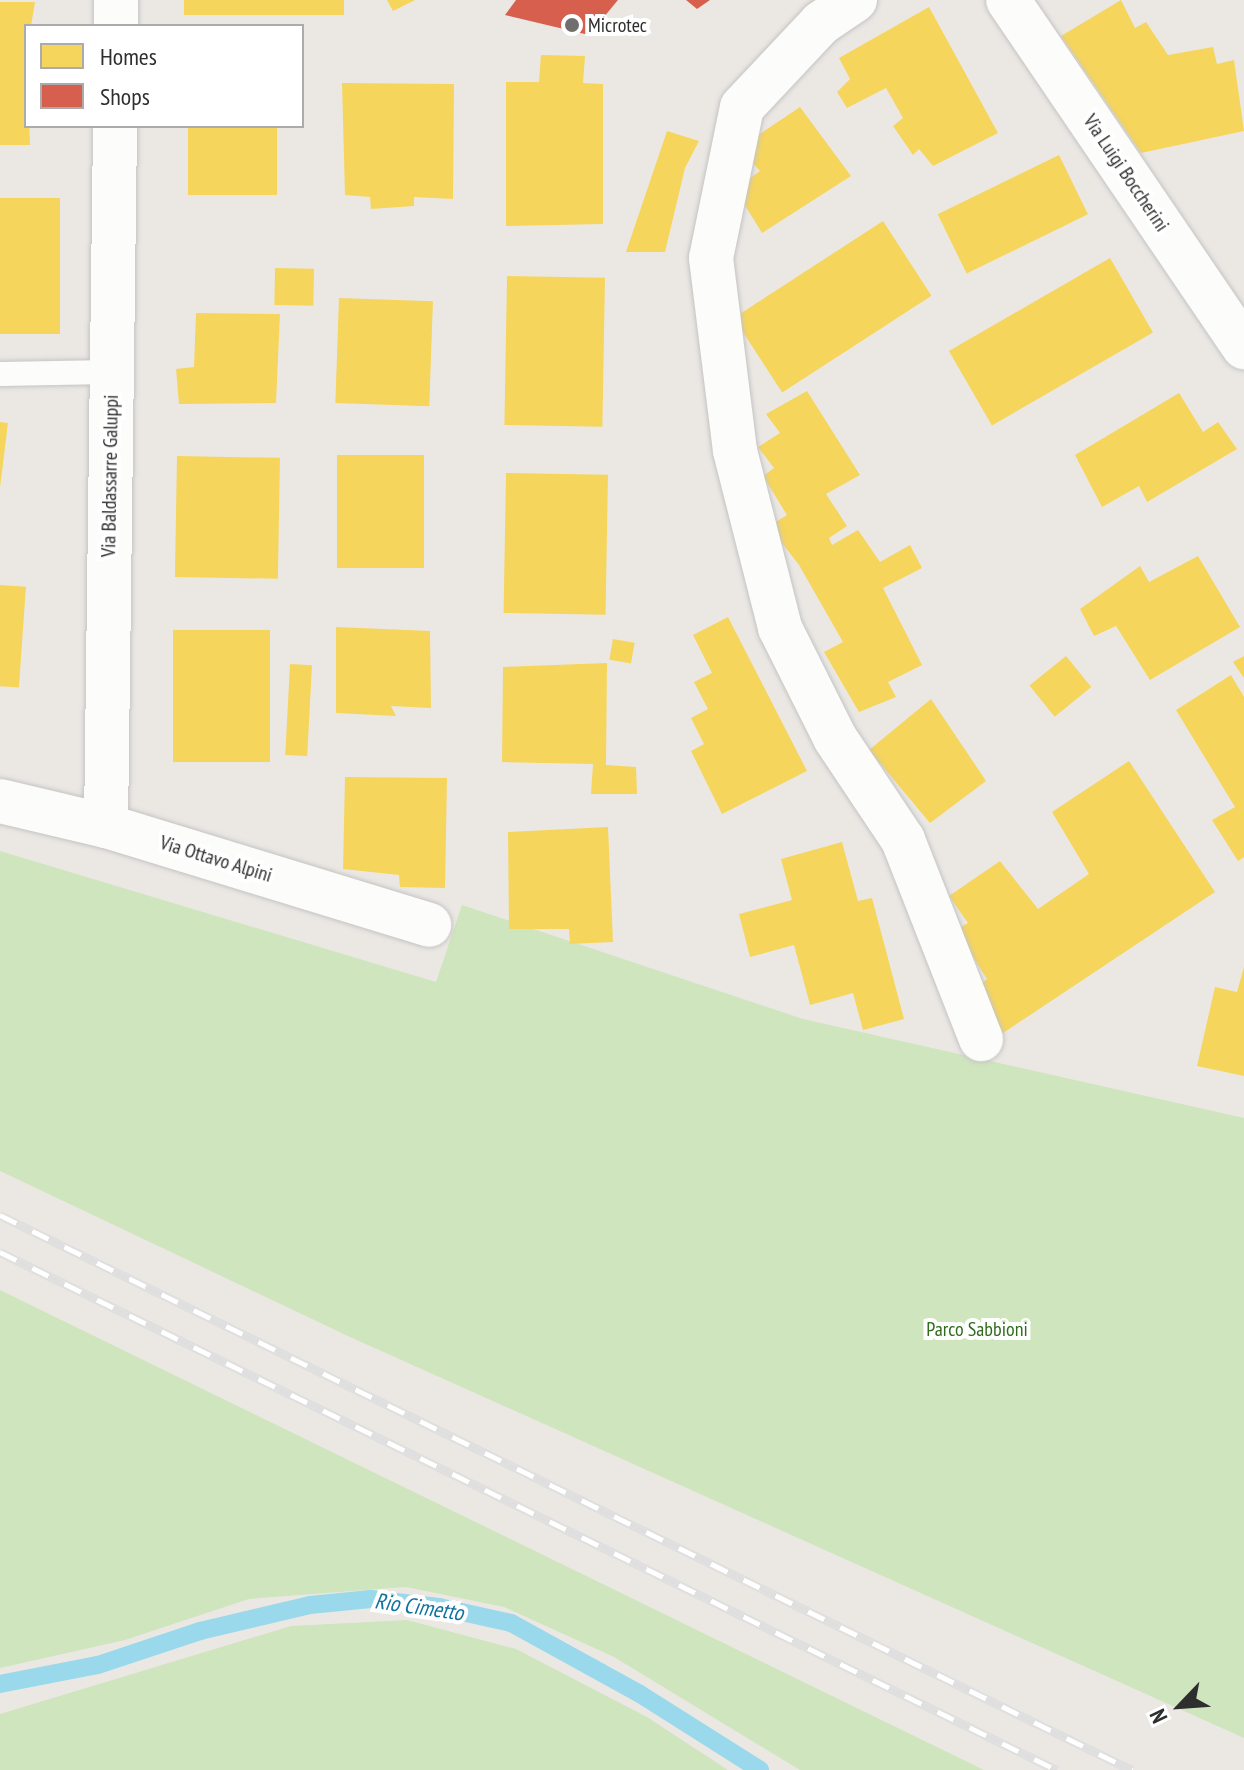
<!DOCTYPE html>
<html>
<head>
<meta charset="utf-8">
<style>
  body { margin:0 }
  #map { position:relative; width:1244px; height:1770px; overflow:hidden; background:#ebe8e4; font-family:"PT Sans Narrow",sans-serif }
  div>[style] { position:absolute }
  .green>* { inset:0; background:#cfe5be }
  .homes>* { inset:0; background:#f6d55c; transform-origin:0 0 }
  .shops>* { inset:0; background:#d6604d }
  .stream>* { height:18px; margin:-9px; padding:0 9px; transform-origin:9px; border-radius:9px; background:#9ad8eb }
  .roads { filter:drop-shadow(0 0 2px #c5c4c4) drop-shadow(0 0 2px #c5c4c4) }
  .service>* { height:24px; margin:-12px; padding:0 12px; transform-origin:12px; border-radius:12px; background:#fcfcfb }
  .minor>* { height:44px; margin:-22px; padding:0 22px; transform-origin:22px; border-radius:22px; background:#fcfcfb }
  .rail>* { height:9px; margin-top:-4.5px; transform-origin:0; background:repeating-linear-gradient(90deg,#fff 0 18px,#dfdfe0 0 36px); box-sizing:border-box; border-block:2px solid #dfdfe0 }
  .dots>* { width:22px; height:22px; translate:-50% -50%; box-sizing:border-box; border:4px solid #fff; border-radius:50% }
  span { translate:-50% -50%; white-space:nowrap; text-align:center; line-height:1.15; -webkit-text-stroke:8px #fff; paint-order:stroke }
  .poi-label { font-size:20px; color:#2e2e2e }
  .left { translate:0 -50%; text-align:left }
  .street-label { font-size:20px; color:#2e2e2e }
  .park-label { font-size:20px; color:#2f6c1c }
  .water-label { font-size:22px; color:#10729f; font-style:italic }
  .legend { position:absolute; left:24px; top:24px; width:280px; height:104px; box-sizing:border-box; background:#fff; border:2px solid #ababab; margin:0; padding:10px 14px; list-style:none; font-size:24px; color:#2e2e2e }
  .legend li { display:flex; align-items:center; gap:16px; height:40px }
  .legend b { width:40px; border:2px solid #ababab }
  .north { position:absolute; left:1140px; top:1666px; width:80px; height:80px; -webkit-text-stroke:6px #fff; paint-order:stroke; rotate:245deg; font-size:22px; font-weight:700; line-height:32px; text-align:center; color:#2e2e2e }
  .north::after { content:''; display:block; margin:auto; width:28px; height:36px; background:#2e2e2e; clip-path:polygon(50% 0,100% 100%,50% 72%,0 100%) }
</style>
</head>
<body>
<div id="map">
  <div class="green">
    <i style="clip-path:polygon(0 851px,436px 982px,462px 905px,803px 1019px,1244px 1118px,1244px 1738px,350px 1337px,0 1171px)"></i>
    <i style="clip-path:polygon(0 1290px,984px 1770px,800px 1770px,614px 1657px,504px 1607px,406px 1587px,249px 1599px,125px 1640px,0 1668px)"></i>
    <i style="clip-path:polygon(407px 1620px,516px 1649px,647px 1717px,728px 1770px,0 1770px,0 1714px,291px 1626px)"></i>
  </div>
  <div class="homes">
    <i style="left:184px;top:0;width:160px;height:15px"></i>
    <i style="clip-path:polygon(387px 0,415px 0,393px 11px)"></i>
    <i style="clip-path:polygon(1121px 0,1135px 28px,1146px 22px,1168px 55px,1213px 47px,1217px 64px,1234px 60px,1244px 131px,1141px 153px,1061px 36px)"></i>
    <i style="clip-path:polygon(0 2px,35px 2px,31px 26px,26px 26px,30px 145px,0 145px)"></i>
    <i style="clip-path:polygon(929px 7px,998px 133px,933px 166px,919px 149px,913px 155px,893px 126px,903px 118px,886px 88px,847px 108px,837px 92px,850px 79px,839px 58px)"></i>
    <i style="clip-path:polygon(541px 55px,585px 56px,583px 83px,603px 84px,603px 224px,506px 226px,506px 82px,539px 82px)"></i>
    <i style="clip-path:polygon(342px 83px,454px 84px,453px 199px,414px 197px,414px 206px,371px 209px,370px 197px,345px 195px)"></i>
    <i style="clip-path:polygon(800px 107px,851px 176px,762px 233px,735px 189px,760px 171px,739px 148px)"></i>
    <i style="left:188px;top:126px;width:89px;height:69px"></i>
    <i style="clip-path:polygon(667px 131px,699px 141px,685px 168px,665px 252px,626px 252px)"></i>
    <i style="left:1059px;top:155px;width:66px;height:135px;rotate:64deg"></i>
    <i style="left:0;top:198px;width:60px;height:136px"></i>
    <i style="left:883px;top:221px;width:89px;height:178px;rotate:57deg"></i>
    <i style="left:1110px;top:258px;width:86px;height:186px;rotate:60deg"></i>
    <i style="left:275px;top:268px;width:39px;height:37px;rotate:1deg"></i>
    <i style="left:507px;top:276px;width:98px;height:149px;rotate:1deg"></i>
    <i style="left:339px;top:298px;width:94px;height:105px;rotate:2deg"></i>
    <i style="clip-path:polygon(196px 313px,280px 314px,276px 403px,179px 404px,176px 369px,194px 367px)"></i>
    <i style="clip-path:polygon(807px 391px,860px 475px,826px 494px,847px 526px,829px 538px,832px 545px,858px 530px,880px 562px,910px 545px,922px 568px,883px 588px,922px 665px,888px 682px,896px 697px,859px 712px,824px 652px,843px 642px,799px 565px,769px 526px,787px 515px,763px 476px,774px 468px,758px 447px,780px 433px,766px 414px)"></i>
    <i style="clip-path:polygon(1179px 393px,1203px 432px,1218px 422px,1237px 449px,1147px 502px,1139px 486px,1102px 507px,1075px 455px)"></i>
    <i style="left:0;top:422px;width:8px;height:117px;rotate:7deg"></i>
    <i style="left:337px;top:455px;width:87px;height:113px"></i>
    <i style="left:177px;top:456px;width:103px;height:121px;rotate:1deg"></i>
    <i style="left:506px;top:473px;width:102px;height:140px;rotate:1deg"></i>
    <i style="clip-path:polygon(1198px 556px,1240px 627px,1150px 680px,1116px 626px,1094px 636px,1080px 609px,1140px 566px,1149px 582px)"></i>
    <i style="left:0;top:585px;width:26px;height:101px;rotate:4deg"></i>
    <i style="clip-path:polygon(728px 617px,807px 771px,722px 814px,691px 751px,704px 744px,691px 718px,708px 709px,694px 682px,712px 673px,693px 635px)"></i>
    <i style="clip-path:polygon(336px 627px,430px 631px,431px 708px,391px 706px,396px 716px,336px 713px)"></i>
    <i style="left:173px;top:630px;width:97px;height:132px"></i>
    <i style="left:613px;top:639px;width:22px;height:21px;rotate:10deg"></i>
    <i style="left:1066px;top:656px;width:40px;height:47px;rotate:51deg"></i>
    <i style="clip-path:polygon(1244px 656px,1244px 678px,1233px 662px)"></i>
    <i style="clip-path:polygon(607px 663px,606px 765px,636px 767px,637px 794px,591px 794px,593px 764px,502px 762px,503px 667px)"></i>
    <i style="left:290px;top:664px;width:22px;height:91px;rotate:3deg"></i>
    <i style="clip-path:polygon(1231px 675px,1244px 697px,1244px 857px,1238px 861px,1212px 820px,1235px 807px,1176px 710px)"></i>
    <i style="clip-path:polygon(931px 699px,986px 781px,930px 823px,869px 750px)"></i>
    <i style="clip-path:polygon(1129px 761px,1215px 892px,997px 1037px,973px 991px,987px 979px,963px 941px,961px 927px,968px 923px,949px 896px,1000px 861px,1038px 909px,1089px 874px,1052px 812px)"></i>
    <i style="clip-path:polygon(345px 777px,447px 778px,445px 888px,400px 887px,399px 875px,343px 869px)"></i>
    <i style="clip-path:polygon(608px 827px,613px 942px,570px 944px,569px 929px,509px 929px,508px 832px)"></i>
    <i style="clip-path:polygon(842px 842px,858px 901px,872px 898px,904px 1019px,863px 1030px,853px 993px,810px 1005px,794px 945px,750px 957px,739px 914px,792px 900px,781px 859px)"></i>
    <i style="clip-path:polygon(1244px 967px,1244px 1076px,1197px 1066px,1215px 987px,1237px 992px)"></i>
  </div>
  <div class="shops">
    <i style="clip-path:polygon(516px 0,618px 0,589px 35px,505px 15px)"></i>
    <i style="clip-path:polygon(686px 0,710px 0,697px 9px)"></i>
  </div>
  <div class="stream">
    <i style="left:0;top:1684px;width:100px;rotate:-11deg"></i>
    <i style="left:98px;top:1665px;width:108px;rotate:-18.4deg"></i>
    <i style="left:200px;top:1631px;width:113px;rotate:-13.3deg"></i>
    <i style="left:310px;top:1605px;width:61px;rotate:-5.6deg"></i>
    <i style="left:371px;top:1599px;width:68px;rotate:6.7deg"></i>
    <i style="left:439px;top:1607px;width:74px;rotate:12.5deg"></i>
    <i style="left:511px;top:1623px;width:147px;rotate:28.8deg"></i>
    <i style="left:640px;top:1694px;width:142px;rotate:32.3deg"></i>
  </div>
  <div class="roads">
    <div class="service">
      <i style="left:0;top:374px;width:111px;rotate:-1deg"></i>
    </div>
    <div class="minor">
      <i style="left:855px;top:0;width:41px;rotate:145.9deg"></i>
      <i style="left:821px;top:23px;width:115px;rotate:133.2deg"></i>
      <i style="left:742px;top:107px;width:154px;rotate:101.6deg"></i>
      <i style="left:711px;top:258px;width:194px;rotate:82.9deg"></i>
      <i style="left:735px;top:451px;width:183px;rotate:75.7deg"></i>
      <i style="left:780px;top:628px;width:123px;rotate:63.4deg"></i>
      <i style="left:835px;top:738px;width:123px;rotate:56.3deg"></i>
      <i style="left:903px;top:840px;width:214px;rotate:68.6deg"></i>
      <i style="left:1008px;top:0;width:420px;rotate:55.8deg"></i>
      <i style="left:116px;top:26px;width:26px;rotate:-90deg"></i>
      <i style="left:0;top:801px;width:109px;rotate:13.3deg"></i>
      <i style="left:106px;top:826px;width:338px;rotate:17deg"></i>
      <i style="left:106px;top:826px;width:700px;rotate:-89.26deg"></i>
    </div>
  </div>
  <div class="rail">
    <i style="left:0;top:1215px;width:1261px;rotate:26.12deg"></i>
    <i style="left:0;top:1252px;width:1177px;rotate:26.11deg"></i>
  </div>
  <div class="dots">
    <i style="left:572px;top:25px;background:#706f6e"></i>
  </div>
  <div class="poi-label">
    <span class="left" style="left:588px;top:25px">Microtec</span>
  </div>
  <div class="street-label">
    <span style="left:1126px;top:173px;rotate:56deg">Via Luigi Boccherini</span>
    <span style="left:110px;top:476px;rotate:-89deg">Via Baldassarre Galuppi</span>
    <span style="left:216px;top:859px;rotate:17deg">Via Ottavo Alpini</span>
  </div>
  <div class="park-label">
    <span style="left:977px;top:1329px">Parco Sabbioni</span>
  </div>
  <div class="water-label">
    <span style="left:419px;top:1607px;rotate:8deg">Rio Cimetto</span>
  </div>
  <ul class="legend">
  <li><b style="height:22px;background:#f6d55c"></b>Homes</li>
  <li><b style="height:22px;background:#d6604d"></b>Shops</li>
  </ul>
  <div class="north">N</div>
</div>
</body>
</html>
